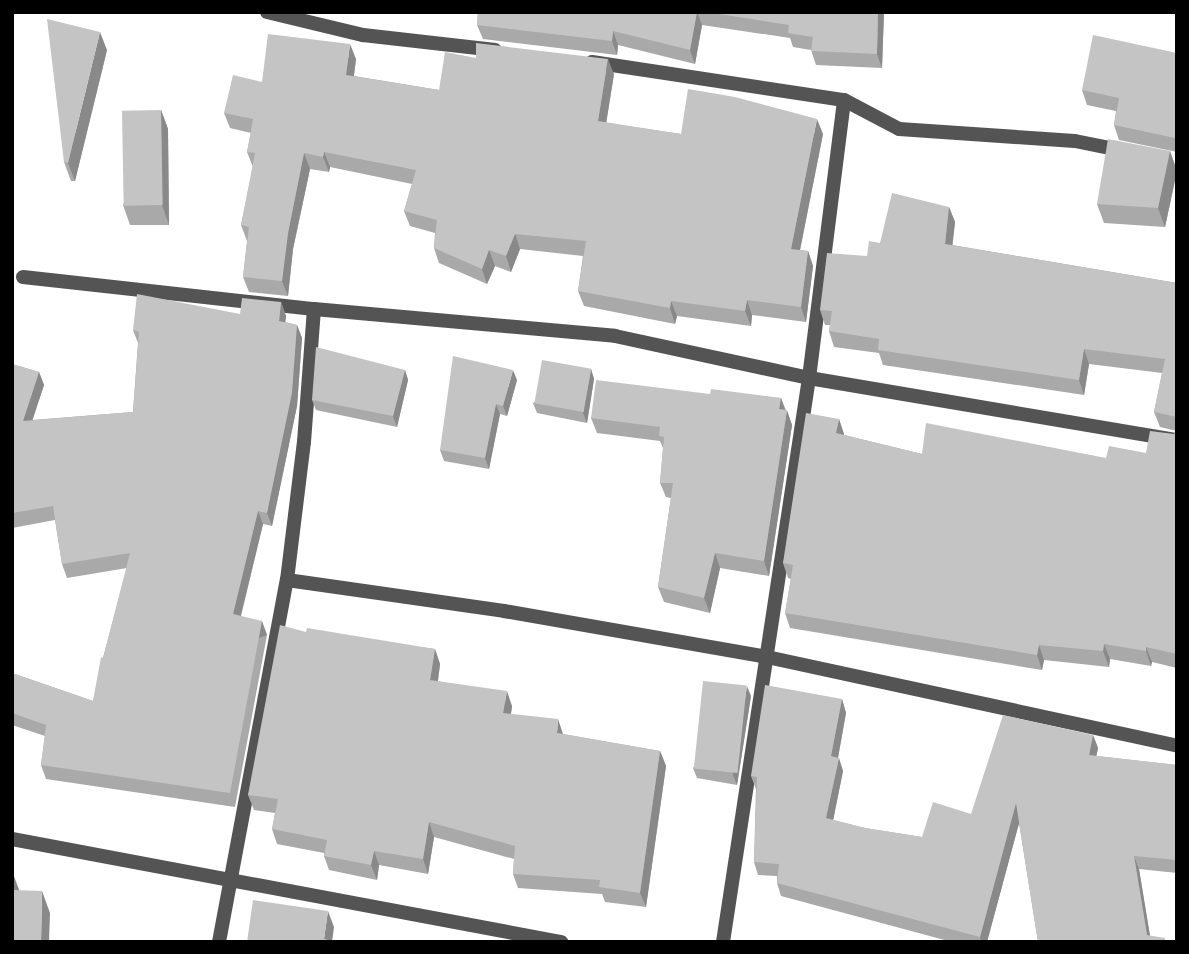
<!DOCTYPE html>
<html>
<head>
<meta charset="utf-8">
<style>
  body { margin:0 }
  #map { position:relative; width:1189px; height:954px; overflow:hidden; background:#fff; font-family:Mulish,sans-serif }
  div>[style] { position:absolute }
  .minor>* { height:14px; margin:-7px; padding:0 7px; transform-origin:7px; border-radius:7px; background:#545454 }
  .wall>* { inset:0; background:#a9a9a9 }
  .shaded-wall>* { inset:0; background:#898989; transform-origin:0 0 }
  .building>* { inset:0; background:#c4c4c4; transform-origin:0 0 }
  span { translate:-50% -50%; white-space:nowrap; text-align:center; line-height:1.15; -webkit-text-stroke:5px #fff; paint-order:stroke }
  .frame { position:absolute; inset:0; border:14px solid #000; pointer-events:none }
</style>
</head>
<body>
<div id="map">
  <div class="minor">
    <i style="left:267px;top:12px;width:99px;rotate:13.5deg"></i>
    <i style="left:363px;top:35px;width:133px;rotate:6.5deg"></i>
    <i style="left:592px;top:62px;width:255px;rotate:8.6deg"></i>
    <i style="left:844px;top:100px;width:62px;rotate:27.8deg"></i>
    <i style="left:899px;top:129px;width:176px;rotate:3.9deg"></i>
    <i style="left:1075px;top:141px;width:50px;rotate:11.5deg"></i>
    <i style="left:23px;top:277px;width:293px;rotate:6.3deg"></i>
    <i style="left:314px;top:309px;width:302px;rotate:5.1deg"></i>
    <i style="left:615px;top:336px;width:198px;rotate:12.2deg"></i>
    <i style="left:809px;top:378px;width:373px;rotate:9.6deg"></i>
    <i style="left:287px;top:580px;width:219px;rotate:8.1deg"></i>
    <i style="left:504px;top:611px;width:267px;rotate:9.9deg"></i>
    <i style="left:767px;top:657px;width:420px;rotate:12.2deg"></i>
    <i style="left:12px;top:839px;width:559px;rotate:10.63deg"></i>
    <i style="left:219px;top:942px;width:368px;rotate:-79.4deg"></i>
    <i style="left:287px;top:580px;width:139px;rotate:-83deg"></i>
    <i style="left:304px;top:442px;width:133px;rotate:-85.7deg"></i>
    <i style="left:723px;top:942px;width:571px;rotate:-81.33deg"></i>
    <i style="left:809px;top:378px;width:280px;rotate:-82.8deg"></i>
  </div>
  <div class="wall">
    <i style="clip-path:polygon(478px 12px,884px 12px,882px 68px,816px 65px,811px 50px,793px 47px,790px 38px,702px 25px,695px 64px,618px 45px,617px 55px,483px 39px,477px 25px)"></i>
    <i style="clip-path:polygon(107px 50px,75px 181px,71px 181px,64px 162px)"></i>
    <i style="clip-path:polygon(1177px 53px,1177px 152px,1119px 140px,1114px 125px,1116px 111px,1087px 105px,1082px 90px)"></i>
    <i style="clip-path:polygon(476px 58px,614px 74px,606px 123px,681px 134px,823px 134px,800px 250px,808px 251px,813px 266px,806px 322px,752px 315px,751px 326px,677px 316px,675px 324px,584px 306px,578px 291px,583px 256px,520px 249px,511px 272px,495px 266px,487px 284px,439px 263px,434px 248px,435px 233px,410px 226px,404px 211px,412px 184px,330px 167px,329px 172px,310px 169px,293px 249px,288px 296px,249px 292px,243px 277px,247px 241px,241px 225px,253px 167px,247px 152px,251px 133px,230px 128px,224px 113px,262px 82px,356px 59px,354px 76px,439px 90px)"></i>
    <i style="clip-path:polygon(161px 110px,168px 129px,169px 225px,130px 225px,123px 205px)"></i>
    <i style="clip-path:polygon(1170px 151px,1177px 171px,1165px 227px,1104px 223px,1097px 204px)"></i>
    <i style="clip-path:polygon(949px 207px,955px 222px,952px 245px,1177px 283px,1177px 431px,1160px 427px,1154px 412px,1162px 373px,1089px 364px,1084px 395px,883px 365px,879px 353px,834px 347px,829px 331px,830px 325px,825px 325px,820px 310px,880px 243px)"></i>
    <i style="clip-path:polygon(281px 302px,286px 316px,285px 322px,297px 325px,302px 338px,297px 406px,272px 526px,263px 524px,241px 616px,267px 635px,235px 807px,46px 779px,41px 765px,45px 736px,12px 725px,12px 673px,93px 701px,103px 658px,127px 568px,67px 578px,62px 564px,55px 520px,12px 528px,12px 364px,39px 372px,44px 385px,32px 420px,133px 412px,138px 343px,133px 330px,240px 314px)"></i>
    <i style="clip-path:polygon(591px 369px,594px 379px,587px 423px,537px 413px,533px 403px)"></i>
    <i style="clip-path:polygon(405px 370px,408px 380px,397px 427px,316px 410px,312px 400px)"></i>
    <i style="clip-path:polygon(517px 380px,507px 416px,500px 414px,489px 469px,444px 461px,440px 450px)"></i>
    <i style="clip-path:polygon(710px 394px,781px 398px,792px 425px,769px 576px,720px 568px,710px 613px,664px 602px,658px 587px,671px 498px,666px 497px,660px 483px,663px 448px,660px 441px,597px 433px,591px 418px)"></i>
    <i style="clip-path:polygon(839px 419px,844px 435px,922px 454px,1106px 458px,1146px 453px,1174px 434px,1177px 431px,1177px 668px,1152px 662px,1151px 666px,1110px 659px,1109px 667px,1044px 660px,1042px 670px,790px 628px,785px 613px,791px 579px,788px 578px,783px 563px)"></i>
    <i style="clip-path:polygon(306px 632px,435px 649px,440px 664px,438px 681px,512px 706px,511px 714px,563px 734px,660px 751px,666px 766px,646px 907px,605px 902px,602px 894px,518px 888px,513px 874px,514px 859px,434px 837px,428px 874px,379px 865px,377px 880px,329px 870px,324px 856px,324px 853px,277px 844px,272px 829px,275px 813px,254px 810px,248px 795px)"></i>
    <i style="clip-path:polygon(751px 696px,737px 785px,697px 778px,693px 768px)"></i>
    <i style="clip-path:polygon(842px 699px,846px 713px,838px 757px,843px 771px,833px 820px,865px 828px,922px 837px,971px 814px,1093px 735px,1098px 748px,1096px 756px,1177px 765px,1177px 873px,1139px 869px,1150px 936px,1038px 942px,1019px 823px,987px 942px,952px 942px,781px 896px,777px 883px,777px 876px,758px 875px,754px 862px,756px 789px,751px 776px)"></i>
  </div>
  <div class="shaded-wall">
    <i style="clip-path:polygon(697px 12px,702px 25px,695px 64px,690px 50px)"></i>
    <i style="clip-path:polygon(878px 12px,884px 12px,882px 68px,877px 54px)"></i>
    <i style="clip-path:polygon(613px 31px,618px 45px,617px 55px,612px 41px)"></i>
    <i style="clip-path:polygon(100px 32px,107px 50px,75px 181px,68px 163px)"></i>
    <i style="clip-path:polygon(350px 44px,356px 59px,352px 90px,346px 75px)"></i>
    <i style="clip-path:polygon(608px 59px,614px 74px,604px 137px,598px 121px)"></i>
    <i style="clip-path:polygon(161px 110px,168px 129px,169px 225px,162px 205px)"></i>
    <i style="clip-path:polygon(817px 119px,823px 134px,797px 265px,791px 249px)"></i>
    <i style="clip-path:polygon(1170px 151px,1177px 171px,1165px 227px,1158px 208px)"></i>
    <i style="clip-path:polygon(324px 152px,330px 167px,329px 172px,323px 157px)"></i>
    <i style="clip-path:polygon(304px 153px,310px 169px,293px 249px,288px 296px,282px 281px,288px 233px)"></i>
    <i style="clip-path:polygon(949px 207px,955px 222px,951px 259px,945px 244px)"></i>
    <i style="clip-path:polygon(515px 234px,520px 249px,511px 272px,506px 256px)"></i>
    <i style="clip-path:polygon(489px 250px,495px 266px,487px 284px,482px 269px)"></i>
    <i style="clip-path:polygon(808px 251px,813px 266px,806px 322px,801px 307px)"></i>
    <i style="clip-path:polygon(747px 300px,752px 315px,751px 326px,745px 311px)"></i>
    <i style="clip-path:polygon(671px 301px,677px 316px,675px 324px,670px 308px)"></i>
    <i style="clip-path:polygon(281px 302px,286px 316px,284px 335px,279px 321px)"></i>
    <i style="clip-path:polygon(297px 325px,302px 338px,297px 406px,272px 526px,267px 513px)"></i>
    <i style="clip-path:polygon(1084px 349px,1089px 364px,1084px 395px,1079px 380px)"></i>
    <i style="clip-path:polygon(591px 369px,594px 379px,587px 423px,583px 413px)"></i>
    <i style="clip-path:polygon(405px 370px,408px 380px,397px 427px,393px 416px)"></i>
    <i style="clip-path:polygon(513px 370px,517px 380px,507px 416px,503px 406px)"></i>
    <i style="clip-path:polygon(39px 372px,44px 385px,28px 434px,23px 421px)"></i>
    <i style="clip-path:polygon(781px 398px,786px 413px,779px 409px)"></i>
    <i style="clip-path:polygon(496px 404px,500px 414px,489px 469px,485px 458px)"></i>
    <i style="clip-path:polygon(787px 410px,792px 425px,769px 576px,764px 561px)"></i>
    <i style="clip-path:polygon(839px 419px,844px 434px,842px 448px,836px 433px)"></i>
    <i style="clip-path:polygon(258px 511px,263px 524px,238px 627px,233px 614px)"></i>
    <i style="clip-path:polygon(715px 553px,720px 568px,710px 613px,704px 598px)"></i>
    <i style="left:262px;top:621px;width:15px;height:175px;rotate:70deg"></i>
    <i style="clip-path:polygon(1104px 644px,1110px 659px,1109px 667px,1103px 651px)"></i>
    <i style="clip-path:polygon(1039px 645px,1044px 660px,1042px 670px,1037px 655px)"></i>
    <i style="clip-path:polygon(1146px 647px,1152px 662px,1151px 666px,1146px 651px)"></i>
    <i style="clip-path:polygon(435px 649px,440px 664px,436px 695px,430px 680px)"></i>
    <i style="clip-path:polygon(747px 686px,751px 696px,737px 785px,733px 775px)"></i>
    <i style="clip-path:polygon(507px 691px,512px 706px,509px 727px,503px 713px)"></i>
    <i style="clip-path:polygon(842px 699px,846px 713px,836px 769px,831px 756px)"></i>
    <i style="clip-path:polygon(558px 719px,563px 734px,557px 733px)"></i>
    <i style="clip-path:polygon(1093px 735px,1098px 748px,1094px 768px,1089px 755px)"></i>
    <i style="clip-path:polygon(660px 751px,666px 766px,646px 907px,640px 893px)"></i>
    <i style="clip-path:polygon(839px 758px,843px 771px,831px 831px,826px 818px)"></i>
    <i style="clip-path:polygon(1016px 803px,1021px 816px,987px 942px,981px 942px,980px 937px)"></i>
    <i style="clip-path:polygon(429px 822px,434px 837px,428px 874px,423px 859px)"></i>
    <i style="clip-path:polygon(374px 851px,379px 865px,377px 880px,371px 865px)"></i>
    <i style="clip-path:polygon(1134px 856px,1139px 869px,1151px 942px,1147px 935px)"></i>
    <i style="clip-path:polygon(14px 876px,22px 898px,14px 890px)"></i>
    <i style="clip-path:polygon(42px 891px,50px 913px,49px 942px,41px 942px)"></i>
    <i style="clip-path:polygon(328px 911px,334px 927px,332px 942px,324px 939px)"></i>
  </div>
  <div class="building">
    <i style="clip-path:polygon(478px 12px,697px 12px,690px 50px,613px 31px,612px 41px,477px 25px)"></i>
    <i style="clip-path:polygon(706px 12px,878px 12px,877px 54px,811px 51px,813px 37px,788px 33px,789px 25px)"></i>
    <i style="clip-path:polygon(47px 19px,100px 32px,68px 163px,64px 162px)"></i>
    <i style="clip-path:polygon(268px 34px,350px 44px,346px 75px,439px 90px,445px 52px,476px 58px,476px 43px,608px 59px,598px 121px,681px 134px,688px 89px,735px 97px,817px 119px,791px 249px,808px 251px,801px 307px,747px 300px,745px 311px,671px 301px,670px 308px,578px 291px,586px 241px,515px 234px,506px 256px,489px 250px,482px 269px,434px 248px,437px 220px,404px 211px,416px 170px,324px 152px,323px 157px,304px 153px,288px 233px,282px 281px,243px 277px,249px 227px,241px 225px,255px 153px,247px 152px,253px 119px,224px 113px,233px 75px,262px 82px)"></i>
    <i style="clip-path:polygon(1093px 35px,1177px 53px,1177px 131px,1175px 138px,1114px 125px,1119px 98px,1082px 90px)"></i>
    <i style="left:161px;top:110px;width:95px;height:39px;rotate:89deg"></i>
    <i style="clip-path:polygon(1108px 139px,1170px 151px,1158px 208px,1097px 204px)"></i>
    <i style="clip-path:polygon(892px 193px,949px 207px,945px 244px,1177px 283px,1177px 417px,1154px 412px,1165px 359px,1084px 349px,1079px 380px,878px 350px,879px 339px,829px 331px,832px 311px,820px 310px,827px 253px,867px 256px,869px 241px,880px 243px)"></i>
    <i style="clip-path:polygon(137px 294px,240px 314px,242px 298px,281px 302px,279px 321px,297px 325px,292px 393px,267px 513px,258px 511px,233px 614px,262px 621px,230px 793px,41px 765px,46px 725px,12px 713px,12px 673px,93px 701px,101px 657px,103px 658px,130px 553px,62px 564px,53px 506px,12px 513px,12px 364px,39px 372px,23px 421px,133px 412px,139px 332px,133px 330px)"></i>
    <i style="clip-path:polygon(316px 347px,405px 370px,393px 416px,312px 400px)"></i>
    <i style="clip-path:polygon(453px 356px,513px 370px,503px 406px,496px 404px,485px 458px,440px 450px)"></i>
    <i style="left:542px;top:360px;width:50px;height:44px;rotate:10deg"></i>
    <i style="clip-path:polygon(596px 380px,710px 394px,711px 389px,781px 398px,779px 409px,787px 410px,764px 561px,715px 553px,704px 598px,658px 587px,673px 483px,660px 483px,664px 437px,659px 436px,660px 427px,591px 418px)"></i>
    <i style="clip-path:polygon(806px 413px,839px 419px,836px 433px,922px 454px,926px 423px,1106px 458px,1109px 446px,1146px 453px,1150px 431px,1174px 434px,1177px 431px,1177px 654px,1146px 647px,1146px 651px,1104px 644px,1103px 651px,1039px 645px,1037px 655px,785px 613px,793px 565px,783px 563px)"></i>
    <i style="clip-path:polygon(280px 625px,306px 632px,307px 628px,435px 649px,430px 680px,507px 691px,503px 713px,558px 719px,557px 733px,660px 751px,640px 893px,599px 887px,600px 880px,513px 874px,515px 846px,429px 822px,423px 859px,374px 851px,371px 865px,324px 856px,327px 840px,272px 829px,278px 799px,248px 795px)"></i>
    <i style="left:703px;top:681px;width:44px;height:88px;rotate:6deg"></i>
    <i style="clip-path:polygon(765px 685px,842px 699px,831px 756px,839px 758px,826px 818px,865px 828px,922px 837px,933px 802px,971px 814px,1003px 715px,1093px 735px,1089px 755px,1177px 765px,1177px 860px,1134px 856px,1147px 935px,1165px 938px,1165px 942px,1038px 942px,1016px 803px,980px 937px,777px 883px,779px 864px,754px 862px,757px 777px,751px 776px)"></i>
    <i style="clip-path:polygon(12px 876px,14px 876px,14px 890px,42px 891px,41px 942px,12px 942px)"></i>
    <i style="clip-path:polygon(253px 900px,328px 911px,324px 939px,335px 942px,247px 942px)"></i>
  </div>
  <div class="frame"></div>
</div>
</body>
</html>
